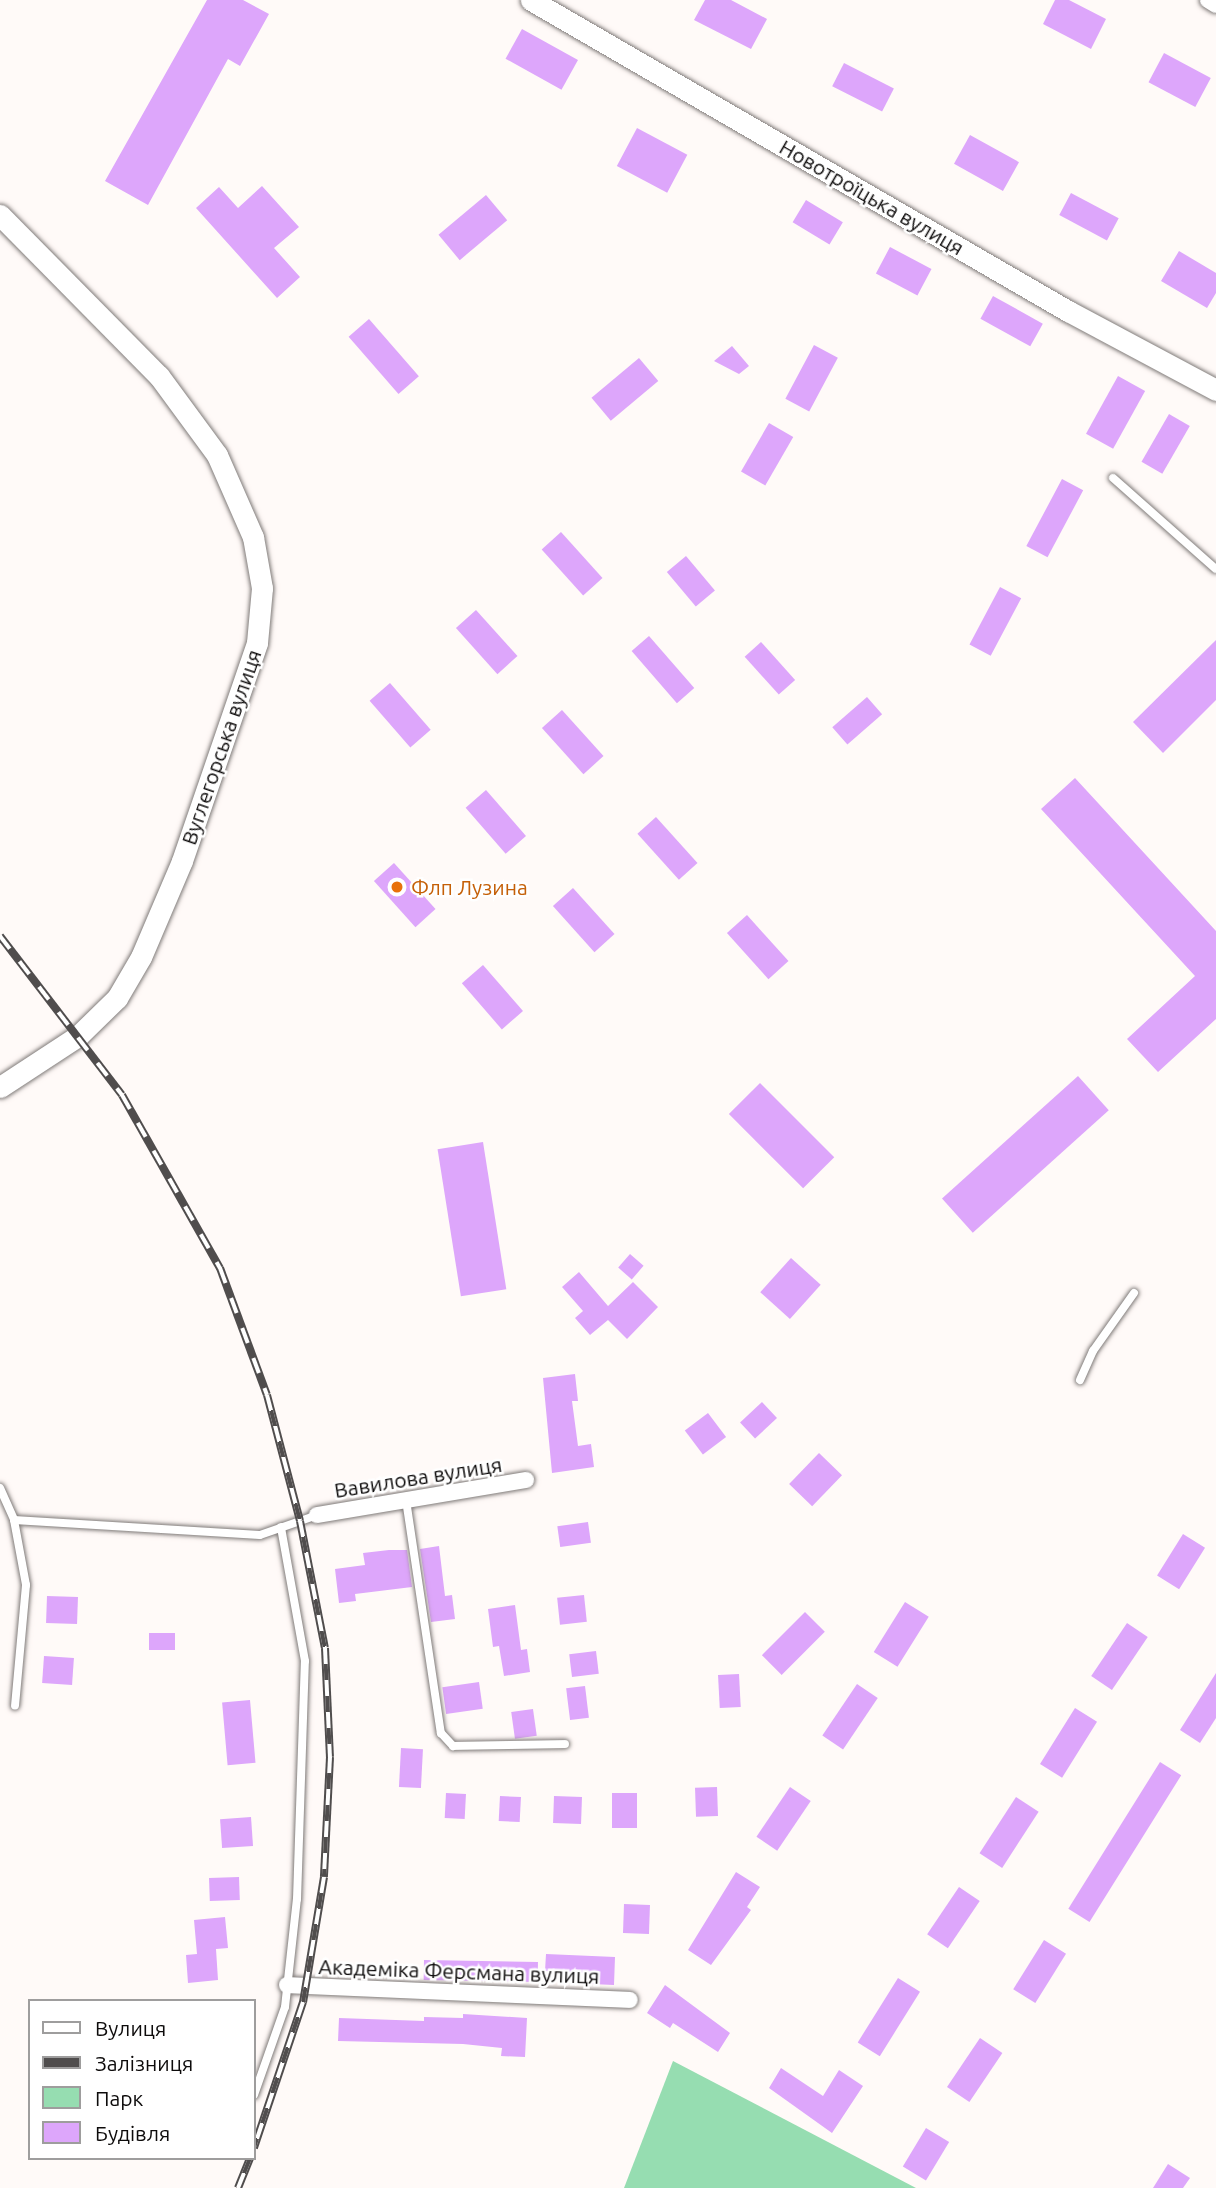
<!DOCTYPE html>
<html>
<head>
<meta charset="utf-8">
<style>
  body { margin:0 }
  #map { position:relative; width:1216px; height:2188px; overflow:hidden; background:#fffaf8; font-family:Ubuntu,sans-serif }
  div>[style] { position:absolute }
  .green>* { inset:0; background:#96ddb1 }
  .building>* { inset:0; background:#dda6fb; transform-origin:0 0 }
  .roads { filter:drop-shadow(0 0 2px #807b79) drop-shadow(0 0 2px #807b79) }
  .service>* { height:8px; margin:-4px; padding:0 4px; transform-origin:4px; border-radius:4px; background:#fff }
  .minor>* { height:16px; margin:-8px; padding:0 8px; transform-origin:8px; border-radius:8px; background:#fff }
  .secondary>* { height:21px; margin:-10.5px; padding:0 10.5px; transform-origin:10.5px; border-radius:10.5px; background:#fff }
  .rail>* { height:8px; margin-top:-4px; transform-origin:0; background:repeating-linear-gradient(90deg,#fff 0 16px,#504d4d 0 32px); box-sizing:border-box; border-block:2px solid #504d4d }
  .dots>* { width:19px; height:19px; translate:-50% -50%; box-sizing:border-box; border:4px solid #fff; border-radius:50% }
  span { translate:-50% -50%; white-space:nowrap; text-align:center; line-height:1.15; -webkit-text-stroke:5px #fff; paint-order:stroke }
  .street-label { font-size:21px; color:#0d0b0b }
  .food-label { font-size:21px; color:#c56008 }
  .left { translate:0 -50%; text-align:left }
  .legend { position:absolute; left:28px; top:1999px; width:228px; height:161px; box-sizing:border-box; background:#fff; border:2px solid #9e9d9d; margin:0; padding:9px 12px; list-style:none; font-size:21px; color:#0d0b0b }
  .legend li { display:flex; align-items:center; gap:14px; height:35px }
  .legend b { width:35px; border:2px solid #9e9d9d }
</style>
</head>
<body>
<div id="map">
  <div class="green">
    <i style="clip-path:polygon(673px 2061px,916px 2188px,624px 2188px)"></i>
  </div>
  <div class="building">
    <i style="clip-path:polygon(207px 0,243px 0,269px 14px,240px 66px,228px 59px,148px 205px,105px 181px)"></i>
    <i style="clip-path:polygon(705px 0,731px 0,767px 19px,751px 49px,694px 20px)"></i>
    <i style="clip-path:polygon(1055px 0,1069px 0,1106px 19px,1091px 49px,1043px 24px)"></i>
    <i style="left:522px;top:29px;width:64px;height:34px;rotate:29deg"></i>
    <i style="left:1164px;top:53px;width:53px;height:33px;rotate:28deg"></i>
    <i style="left:844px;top:63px;width:56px;height:26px;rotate:27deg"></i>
    <i style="left:637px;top:128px;width:57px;height:43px;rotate:28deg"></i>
    <i style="left:970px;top:135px;width:56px;height:33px;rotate:29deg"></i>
    <i style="clip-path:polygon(262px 186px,299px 227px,274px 248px,300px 277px,277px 298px,196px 208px,219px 187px,238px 208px)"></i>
    <i style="left:1071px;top:193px;width:54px;height:25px;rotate:28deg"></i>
    <i style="left:486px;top:195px;width:33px;height:62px;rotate:50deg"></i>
    <i style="left:806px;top:200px;width:43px;height:26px;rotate:31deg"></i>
    <i style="left:890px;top:247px;width:47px;height:30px;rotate:28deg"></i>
    <i style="clip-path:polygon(1179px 251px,1216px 273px,1216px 293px,1207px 308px,1161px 281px)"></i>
    <i style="left:993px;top:296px;width:57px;height:26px;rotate:29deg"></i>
    <i style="left:369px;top:319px;width:76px;height:27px;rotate:49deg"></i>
    <i style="left:814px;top:345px;width:27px;height:61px;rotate:28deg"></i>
    <i style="clip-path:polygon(732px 346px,749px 366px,739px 374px,714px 361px)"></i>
    <i style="left:639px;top:358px;width:30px;height:62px;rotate:50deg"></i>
    <i style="left:1118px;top:376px;width:31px;height:66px;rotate:29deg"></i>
    <i style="left:1169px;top:414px;width:24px;height:55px;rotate:30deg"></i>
    <i style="left:769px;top:423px;width:28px;height:56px;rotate:30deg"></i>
    <i style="left:1062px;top:479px;width:24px;height:76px;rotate:28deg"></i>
    <i style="left:561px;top:532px;width:62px;height:26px;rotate:48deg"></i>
    <i style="left:686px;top:556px;width:45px;height:25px;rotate:50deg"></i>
    <i style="left:1000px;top:587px;width:24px;height:65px;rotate:28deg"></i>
    <i style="left:476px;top:610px;width:62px;height:27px;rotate:48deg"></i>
    <i style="left:649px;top:636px;width:69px;height:23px;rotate:49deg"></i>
    <i style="clip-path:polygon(1216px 640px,1216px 700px,1163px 753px,1133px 722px)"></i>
    <i style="left:761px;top:642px;width:51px;height:22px;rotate:48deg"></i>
    <i style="left:390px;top:683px;width:62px;height:27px;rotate:49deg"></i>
    <i style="left:867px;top:697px;width:23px;height:46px;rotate:49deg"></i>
    <i style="left:562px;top:710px;width:62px;height:27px;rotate:48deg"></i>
    <i style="clip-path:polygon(1075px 778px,1216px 931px,1216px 1019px,1158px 1072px,1127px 1039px,1195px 976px,1041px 809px)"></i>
    <i style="left:486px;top:790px;width:61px;height:27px;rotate:49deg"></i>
    <i style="left:656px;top:817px;width:62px;height:25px;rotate:48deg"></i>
    <i style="left:394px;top:863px;width:62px;height:27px;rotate:48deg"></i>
    <i style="left:573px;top:888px;width:62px;height:27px;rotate:48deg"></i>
    <i style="left:747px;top:915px;width:62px;height:27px;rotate:48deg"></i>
    <i style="left:483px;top:965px;width:61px;height:28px;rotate:49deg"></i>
    <i style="left:1078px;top:1076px;width:46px;height:183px;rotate:48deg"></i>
    <i style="left:760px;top:1083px;width:105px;height:44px;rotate:45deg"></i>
    <i style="left:483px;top:1142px;width:149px;height:46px;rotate:81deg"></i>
    <i style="left:630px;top:1254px;width:18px;height:18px;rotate:41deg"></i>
    <i style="left:791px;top:1258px;width:40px;height:46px;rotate:42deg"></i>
    <i style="clip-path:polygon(579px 1272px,608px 1306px,633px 1282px,658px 1307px,627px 1339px,608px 1320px,590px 1335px,575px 1318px,583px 1311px,562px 1287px)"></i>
    <i style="clip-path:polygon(575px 1374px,578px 1401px,572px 1401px,578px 1446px,591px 1444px,594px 1467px,552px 1473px,543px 1378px)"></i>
    <i style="left:762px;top:1402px;width:22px;height:30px;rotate:47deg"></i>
    <i style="left:708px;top:1413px;width:30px;height:29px;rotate:53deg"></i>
    <i style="left:819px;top:1453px;width:32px;height:43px;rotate:44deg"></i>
    <i style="left:588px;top:1522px;width:21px;height:31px;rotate:82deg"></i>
    <i style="left:1183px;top:1534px;width:26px;height:49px;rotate:32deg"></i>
    <i style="clip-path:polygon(439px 1546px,445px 1596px,452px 1595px,455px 1619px,431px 1622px,420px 1549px)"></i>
    <i style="clip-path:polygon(389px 1550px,407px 1550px,412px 1587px,355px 1594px,356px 1601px,339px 1603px,335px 1569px,365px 1565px,363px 1553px)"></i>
    <i style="left:584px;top:1595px;width:27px;height:27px;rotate:84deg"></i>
    <i style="left:47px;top:1596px;width:31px;height:27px;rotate:2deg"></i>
    <i style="left:905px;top:1602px;width:28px;height:59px;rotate:32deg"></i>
    <i style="clip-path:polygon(515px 1605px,521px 1650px,527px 1649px,530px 1672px,504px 1676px,499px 1646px,493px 1647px,488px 1609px)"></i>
    <i style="left:805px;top:1612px;width:28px;height:61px;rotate:45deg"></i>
    <i style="left:1127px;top:1623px;width:25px;height:64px;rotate:34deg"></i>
    <i style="left:149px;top:1633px;width:26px;height:17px"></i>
    <i style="left:596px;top:1651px;width:23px;height:27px;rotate:83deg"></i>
    <i style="left:44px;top:1656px;width:30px;height:27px;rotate:4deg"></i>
    <i style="clip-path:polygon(1216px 1673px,1216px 1718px,1200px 1743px,1180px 1730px)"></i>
    <i style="left:739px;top:1674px;width:33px;height:21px;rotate:87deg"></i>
    <i style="left:479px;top:1682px;width:27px;height:37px;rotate:82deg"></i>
    <i style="left:857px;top:1684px;width:25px;height:62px;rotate:34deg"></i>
    <i style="left:585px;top:1686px;width:32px;height:19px;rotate:83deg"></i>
    <i style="left:250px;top:1700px;width:63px;height:28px;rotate:85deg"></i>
    <i style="left:1075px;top:1708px;width:26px;height:66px;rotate:32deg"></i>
    <i style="left:533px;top:1709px;width:27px;height:22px;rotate:82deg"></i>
    <i style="left:401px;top:1748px;width:22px;height:39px;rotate:3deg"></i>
    <i style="left:1160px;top:1762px;width:25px;height:173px;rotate:32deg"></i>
    <i style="left:717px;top:1787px;width:29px;height:22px;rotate:88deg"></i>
    <i style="left:790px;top:1787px;width:25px;height:60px;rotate:34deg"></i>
    <i style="left:446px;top:1793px;width:20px;height:25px;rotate:3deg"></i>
    <i style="left:612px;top:1793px;width:25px;height:35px"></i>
    <i style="left:500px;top:1796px;width:21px;height:25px;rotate:3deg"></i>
    <i style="left:554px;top:1796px;width:28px;height:27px;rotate:2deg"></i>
    <i style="left:1016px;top:1797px;width:27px;height:67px;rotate:33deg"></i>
    <i style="left:251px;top:1817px;width:29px;height:31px;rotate:86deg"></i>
    <i style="clip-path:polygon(736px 1872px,760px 1887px,747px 1907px,751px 1910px,711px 1965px,688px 1950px)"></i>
    <i style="left:239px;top:1877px;width:23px;height:30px;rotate:88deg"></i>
    <i style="left:959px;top:1887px;width:25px;height:57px;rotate:34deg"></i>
    <i style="left:624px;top:1904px;width:26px;height:29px;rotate:2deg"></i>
    <i style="clip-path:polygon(225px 1917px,228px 1948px,216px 1949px,218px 1980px,188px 1983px,186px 1955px,197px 1954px,194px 1920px)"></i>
    <i style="left:1044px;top:1940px;width:26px;height:58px;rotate:32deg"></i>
    <i style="clip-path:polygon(546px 1954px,615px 1957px,614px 1985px,591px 1984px,591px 1973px,545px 1971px)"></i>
    <i style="left:424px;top:1960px;width:114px;height:20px;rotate:1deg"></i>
    <i style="left:898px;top:1978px;width:26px;height:76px;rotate:32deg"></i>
    <i style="clip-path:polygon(665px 1985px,730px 2033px,718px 2052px,673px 2023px,670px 2028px,647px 2013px)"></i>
    <i style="clip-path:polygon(463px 2014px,527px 2018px,525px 2057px,501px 2056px,502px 2048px,463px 2044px,338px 2041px,339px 2018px,424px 2021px,424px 2017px,463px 2018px)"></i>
    <i style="left:980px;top:2038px;width:27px;height:59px;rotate:34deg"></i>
    <i style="clip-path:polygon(781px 2068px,823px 2096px,839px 2070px,863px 2086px,832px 2133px,769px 2088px)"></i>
    <i style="left:926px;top:2128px;width:27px;height:45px;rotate:31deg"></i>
    <i style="clip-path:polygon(1168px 2164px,1190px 2178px,1183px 2188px,1153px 2188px)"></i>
  </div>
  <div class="roads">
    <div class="service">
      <i style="left:1113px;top:478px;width:137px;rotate:41.5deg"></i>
      <i style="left:1080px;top:1380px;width:32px;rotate:-66deg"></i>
      <i style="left:1093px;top:1351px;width:71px;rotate:-54.7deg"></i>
      <i style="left:0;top:1488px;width:35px;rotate:66deg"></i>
      <i style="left:14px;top:1520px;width:246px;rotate:3.5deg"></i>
      <i style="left:260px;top:1535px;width:60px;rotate:-19.3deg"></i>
      <i style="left:406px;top:1500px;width:236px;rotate:81.5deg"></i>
      <i style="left:441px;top:1733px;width:18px;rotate:47deg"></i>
      <i style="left:453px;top:1746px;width:112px;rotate:-1deg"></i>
      <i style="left:14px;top:1520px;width:66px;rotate:79.5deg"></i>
      <i style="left:26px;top:1585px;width:121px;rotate:95.2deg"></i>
      <i style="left:254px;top:2095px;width:93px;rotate:-70.6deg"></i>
      <i style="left:285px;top:2007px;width:109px;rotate:-83.7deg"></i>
      <i style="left:297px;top:1899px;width:238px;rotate:-88.1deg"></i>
      <i style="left:305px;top:1661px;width:136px;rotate:-100.2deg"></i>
    </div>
    <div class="minor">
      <i style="left:1208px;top:0;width:9px;rotate:32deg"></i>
      <i style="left:317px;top:1515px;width:212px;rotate:-9.5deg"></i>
      <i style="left:287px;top:1985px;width:343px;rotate:2.5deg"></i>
    </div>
    <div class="secondary">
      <i style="left:531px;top:0;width:621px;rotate:30.08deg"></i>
      <i style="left:1068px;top:311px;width:168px;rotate:28.1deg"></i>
      <i style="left:0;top:215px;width:226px;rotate:45.4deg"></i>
      <i style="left:159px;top:376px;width:98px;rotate:53.7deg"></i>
      <i style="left:217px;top:455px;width:90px;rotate:66.3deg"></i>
      <i style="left:253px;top:537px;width:52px;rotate:80deg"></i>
      <i style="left:262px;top:588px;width:55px;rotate:95.2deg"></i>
      <i style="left:257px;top:643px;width:231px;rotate:109deg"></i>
      <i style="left:182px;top:861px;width:104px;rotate:113.1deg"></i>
      <i style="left:141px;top:957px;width:48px;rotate:120.3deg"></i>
      <i style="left:117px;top:998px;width:54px;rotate:135.7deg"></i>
      <i style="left:78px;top:1036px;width:93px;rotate:146.8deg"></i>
    </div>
  </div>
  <div class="rail">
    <i style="left:0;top:936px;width:200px;rotate:52.5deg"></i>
    <i style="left:122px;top:1095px;width:199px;rotate:60.5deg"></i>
    <i style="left:220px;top:1268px;width:135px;rotate:69.7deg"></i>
    <i style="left:267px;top:1395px;width:130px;rotate:75.3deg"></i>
    <i style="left:300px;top:1521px;width:129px;rotate:78.9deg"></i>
    <i style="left:325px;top:1648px;width:109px;rotate:87.4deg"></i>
    <i style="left:330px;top:1757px;width:120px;rotate:92.9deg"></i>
    <i style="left:324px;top:1877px;width:127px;rotate:99.5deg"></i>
    <i style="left:303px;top:2002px;width:154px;rotate:108.6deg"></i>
    <i style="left:238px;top:2188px;width:32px;rotate:-68deg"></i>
  </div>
  <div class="dots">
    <i style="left:397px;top:887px;background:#e8710a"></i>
  </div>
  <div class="street-label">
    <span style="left:872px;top:197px;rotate:30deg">Новотроїцька вулиця</span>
    <span style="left:221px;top:747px;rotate:-71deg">Вуглегорська вулиця</span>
    <span style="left:418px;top:1477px;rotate:-9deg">Вавилова вулиця</span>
    <span style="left:459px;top:1971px;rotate:2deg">Академіка Ферсмана вулиця</span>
  </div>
  <div class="food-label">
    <span class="left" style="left:411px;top:887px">Флп Лузина</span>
  </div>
  <ul class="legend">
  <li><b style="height:9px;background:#fff"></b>Вулиця</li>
  <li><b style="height:9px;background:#504d4d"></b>Залізниця</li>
  <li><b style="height:19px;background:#96ddb1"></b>Парк</li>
  <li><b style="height:19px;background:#dda6fb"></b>Будівля</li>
  </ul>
</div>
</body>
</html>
